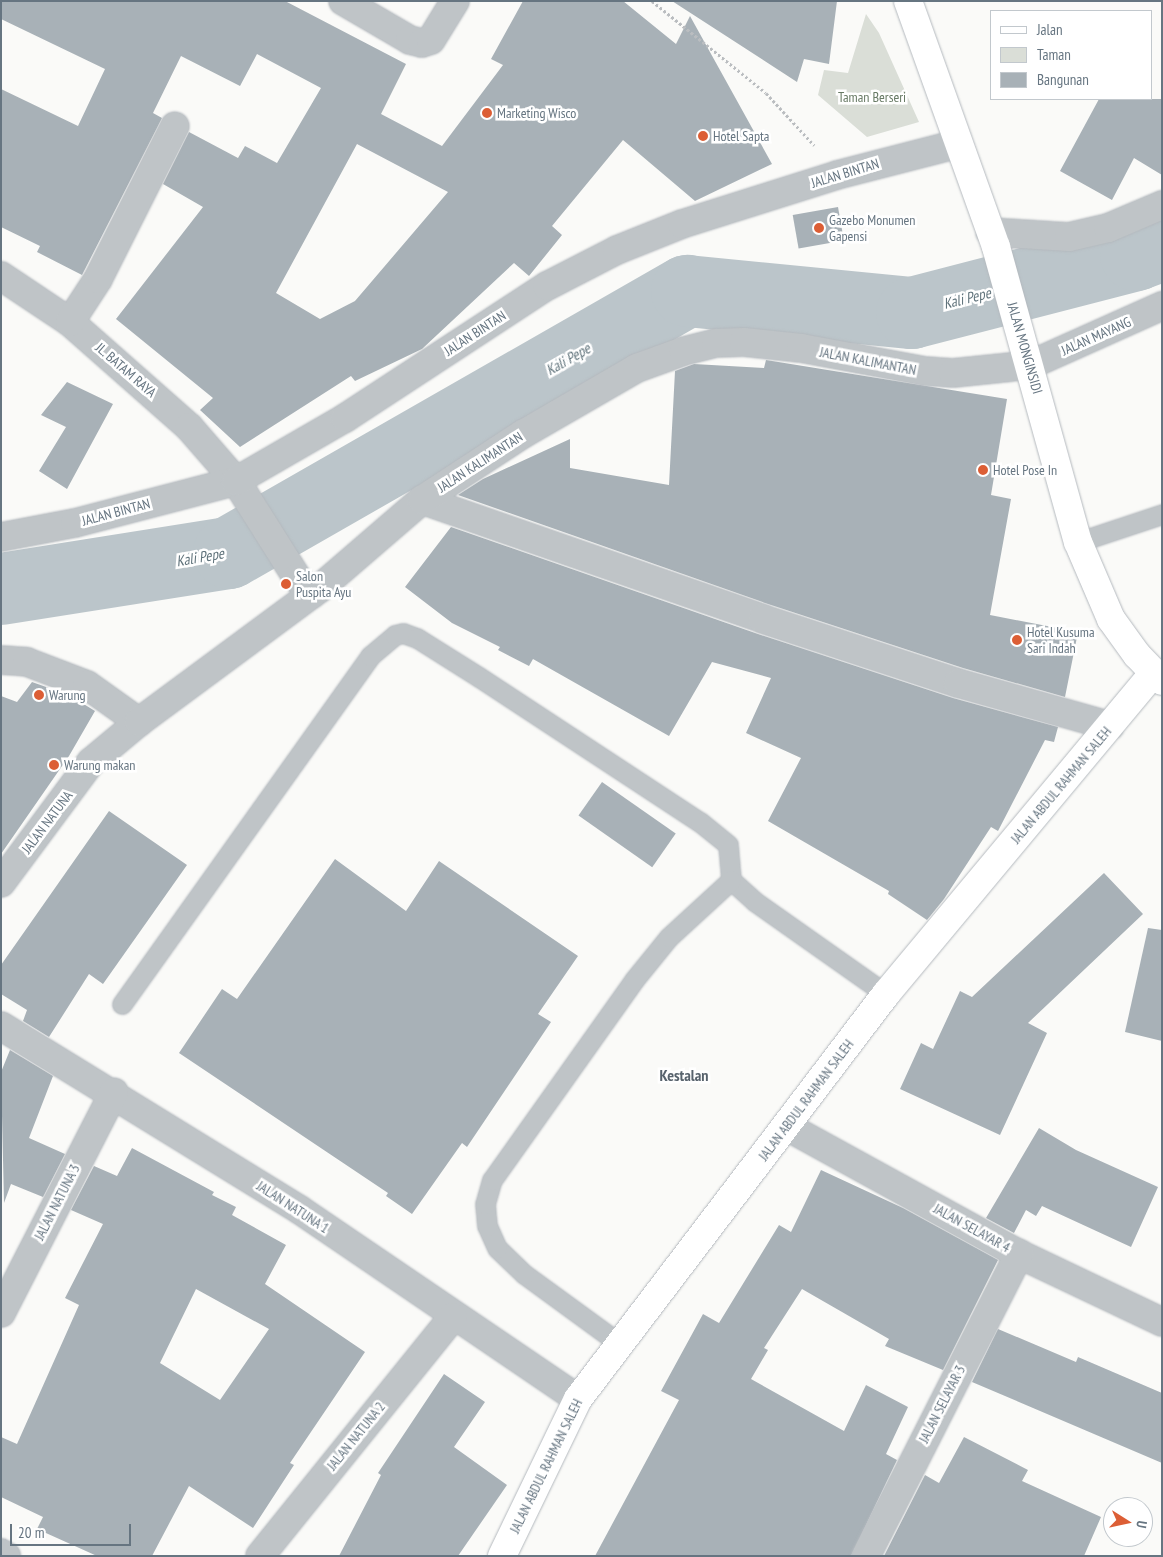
<!DOCTYPE html>
<html>
<head>
<meta charset="utf-8">
<style>
  body { margin:0 }
  #map { position:relative; width:1163px; height:1557px; overflow:hidden; background:#fafaf8; font-family:"PT Sans Narrow",sans-serif }
  div>[style] { position:absolute }
  .green>* { inset:0; background:#daded7 }
  .river>* { height:72px; margin:-36px; padding:0 36px; transform-origin:36px; border-radius:36px; background:#bbc5ca }
  .building>* { inset:0; background:#a8b1b7; transform-origin:0 0 }
  .path>* { height:3px; margin-top:-1.5px; transform-origin:0; background:repeating-linear-gradient(90deg,#babdc0 0 2.5px,transparent 0 5px) }
  .roads { filter:drop-shadow(0 0 1px #b4b9be) drop-shadow(0 0 1px #b4b9be) }
  .lane>* { height:19px; margin:-9.5px; padding:0 9.5px; transform-origin:9.5px; border-radius:9.5px; background:#bfc4c7 }
  .street>* { height:28px; margin:-14px; padding:0 14px; transform-origin:14px; border-radius:14px; background:#bfc4c7 }
  .secondary>* { height:28px; margin:-14px; padding:0 14px; transform-origin:14px; border-radius:14px; background:#fff }
  .dots>* { width:14px; height:14px; translate:-50% -50%; box-sizing:border-box; border:2px solid #fff; border-radius:50% }
  span { translate:-50% -50%; white-space:nowrap; text-align:center; line-height:1.15; -webkit-text-stroke:5px #fff; paint-order:stroke }
  .park-label { font-size:14px; color:#687a65 }
  .poi-label { font-size:14px; color:#667581 }
  .left { translate:0 -50%; text-align:left }
  .street-label { font-size:14px; color:#667581 }
  .water-label { font-size:15px; color:#60737b; font-style:italic }
  .quarter-label { font-size:16px; color:#58636d; font-weight:700 }
  .frame { position:absolute; inset:0; border:2px solid #667581; pointer-events:none }
  .legend { position:absolute; left:990px; top:10px; width:162px; height:90px; box-sizing:border-box; background:#fff; border:1px solid #c2c8cd; margin:0; padding:6px 9px; list-style:none; font-size:15px; color:#667581 }
  .legend li { display:flex; align-items:center; gap:10px; height:25px }
  .legend b { width:25px; border:1px solid #c2c8cd }
  .north { position:absolute; left:1103px; top:1497px; width:50px; height:50px; box-sizing:border-box; background:#fff; border:1px solid #c2c8cd; border-radius:50%; rotate:100deg; font-size:14px; font-weight:700; line-height:20px; text-align:center; color:#667581 }
  .north::after { content:''; display:block; margin:auto; width:18px; height:22px; background:#dc5e35; clip-path:polygon(50% 0,100% 100%,50% 72%,0 100%) }
  .scale { position:absolute; left:10px; top:1524px; width:121px; height:22px; box-sizing:border-box; border:2px solid #667581; border-top:0; padding-left:6px; font-size:15px; line-height:18px; white-space:nowrap; color:#667581; -webkit-text-stroke:4px #fff; paint-order:stroke }
</style>
</head>
<body>
<div id="map">
  <div class="green">
    <i style="clip-path:polygon(866px 14px,879px 33px,919px 122px,867px 137px,818px 95px,824px 70px,848px 73px)"></i>
  </div>
  <div class="river">
    <i style="left:1px;top:589px;width:231px;rotate:-9deg"></i>
    <i style="left:229px;top:553px;width:528px;rotate:-29.77deg"></i>
    <i style="left:687px;top:291px;width:226px;rotate:5.6deg"></i>
    <i style="left:912px;top:313px;width:231px;rotate:-14.5deg"></i>
    <i style="left:1136px;top:255px;width:28px;rotate:-21deg"></i>
  </div>
  <div class="building">
    <i style="clip-path:polygon(evenodd,1px 1px,285px 1px,406px 64px,381px 114px,442px 146px,503px 65px,491px 59px,523px 1px,623px 1px,676px 44px,690px 16px,772px 164px,695px 201px,623px 140px,552px 226px,562px 235px,529px 276px,514px 263px,422px 349px,355px 381px,351px 376px,240px 447px,200px 410px,213px 398px,116px 319px,203px 207px,163px 184px,189px 132px,238px 158px,245px 146px,277px 163px,321px 88px,257px 54px,240px 86px,181px 56px,153px 113px,162px 118px,82px 275px,37px 252px,40px 246px,1px 227px,1px 89px,78px 126px,105px 69px,1px 19px,1px 1px,357px 144px,448px 192px,355px 301px,320px 319px,276px 293px,357px 144px)"></i>
    <i style="clip-path:polygon(672px 1px,837px 1px,829px 64px,804px 59px,797px 82px)"></i>
    <i style="clip-path:polygon(1099px 99px,1162px 99px,1162px 175px,1134px 158px,1112px 200px,1060px 171px)"></i>
    <i style="left:838px;top:207px;width:34px;height:46px;rotate:80deg"></i>
    <i style="clip-path:polygon(766px 360px,1007px 399px,991px 495px,1011px 499px,990px 615px,1078px 632px,1065px 697px,963px 668px,768px 604px,458px 495px,483px 479px,570px 439px,570px 468px,669px 485px,675px 371px,694px 364px,764px 368px)"></i>
    <i style="clip-path:polygon(67px 382px,113px 404px,67px 489px,39px 471px,66px 427px,41px 415px)"></i>
    <i style="clip-path:polygon(451px 527px,758px 634px,953px 698px,1058px 727px,1054px 742px,1045px 740px,998px 831px,991px 827px,944px 899px,927px 920px,888px 894px,889px 891px,768px 821px,801px 758px,746px 733px,771px 678px,712px 662px,669px 736px,533px 659px,529px 666px,498px 650px,500px 647px,452px 623px,405px 587px)"></i>
    <i style="clip-path:polygon(32px 682px,69px 695px,95px 711px,69px 756px,1px 854px,1px 696px,17px 702px)"></i>
    <i style="left:602px;top:782px;width:90px;height:41px;rotate:35deg"></i>
    <i style="clip-path:polygon(109px 811px,187px 865px,103px 984px,89px 974px,49px 1037px,23px 1021px,27px 1010px,1px 994px,1px 965px)"></i>
    <i style="clip-path:polygon(335px 859px,406px 911px,439px 861px,578px 956px,538px 1014px,551px 1022px,467px 1147px,462px 1143px,412px 1214px,386px 1196px,388px 1193px,179px 1053px,222px 989px,237px 999px)"></i>
    <i style="clip-path:polygon(1104px 873px,1143px 914px,1028px 1023px,1047px 1033px,1000px 1135px,900px 1089px,921px 1043px,933px 1049px,960px 991px,972px 997px)"></i>
    <i style="clip-path:polygon(1148px 928px,1162px 930px,1162px 1041px,1125px 1032px)"></i>
    <i style="clip-path:polygon(10px 1050px,53px 1076px,29px 1138px,65px 1154px,43px 1197px,11px 1184px,4px 1203px,1px 1072px)"></i>
    <i style="clip-path:polygon(1039px 1128px,1076px 1150px,1158px 1187px,1131px 1247px,1042px 1206px,1036px 1216px,1026px 1210px,1014px 1233px,986px 1218px)"></i>
    <i style="clip-path:polygon(evenodd,132px 1148px,214px 1192px,212px 1195px,236px 1207px,232px 1215px,286px 1245px,265px 1284px,365px 1352px,290px 1463px,294px 1465px,253px 1528px,189px 1486px,152px 1556px,97px 1556px,37px 1529px,43px 1517px,1px 1497px,1px 1437px,17px 1444px,79px 1305px,65px 1298px,103px 1224px,71px 1210px,94px 1166px,117px 1176px,132px 1148px,196px 1289px,269px 1329px,220px 1400px,160px 1363px,196px 1289px)"></i>
    <i style="clip-path:polygon(821px 1170px,903px 1208px,998px 1260px,943px 1370px,885px 1346px,889px 1339px,802px 1289px,764px 1348px,768px 1350px,751px 1379px,844px 1431px,866px 1385px,908px 1407px,886px 1454px,897px 1460px,851px 1556px,595px 1556px,679px 1400px,661px 1391px,703px 1314px,719px 1323px,779px 1225px,791px 1232px)"></i>
    <i style="clip-path:polygon(998px 1329px,1076px 1362px,1078px 1357px,1162px 1393px,1162px 1463px,972px 1382px)"></i>
    <i style="clip-path:polygon(444px 1374px,485px 1402px,454px 1447px,507px 1485px,458px 1556px,339px 1556px,381px 1475px,378px 1473px)"></i>
    <i style="clip-path:polygon(964px 1437px,1028px 1470px,1022px 1481px,1101px 1517px,1084px 1556px,884px 1556px,925px 1475px,939px 1483px)"></i>
  </div>
  <div class="path">
    <i style="left:652px;top:1px;width:146px;rotate:38.9deg"></i>
    <i style="left:766px;top:93px;width:71px;rotate:47.3deg"></i>
  </div>
  <div class="roads">
    <div class="lane">
      <i style="left:1078px;top:542px;width:89px;rotate:-18.4deg"></i>
      <i style="left:122px;top:1004px;width:427px;rotate:-54.5deg"></i>
      <i style="left:370px;top:656px;width:33px;rotate:-40deg"></i>
      <i style="left:395px;top:635px;width:8px;rotate:-14deg"></i>
      <i style="left:403px;top:633px;width:15px;rotate:20deg"></i>
      <i style="left:417px;top:638px;width:73px;rotate:32.2deg"></i>
      <i style="left:479px;top:677px;width:264px;rotate:33.3deg"></i>
      <i style="left:700px;top:822px;width:36px;rotate:39deg"></i>
      <i style="left:728px;top:845px;width:35px;rotate:85deg"></i>
      <i style="left:731px;top:880px;width:31px;rotate:42deg"></i>
      <i style="left:754px;top:901px;width:161px;rotate:35.2deg"></i>
      <i style="left:620px;top:1344px;width:119px;rotate:-143.9deg"></i>
      <i style="left:524px;top:1274px;width:37px;rotate:-136deg"></i>
      <i style="left:497px;top:1248px;width:24px;rotate:-114deg"></i>
      <i style="left:487px;top:1226px;width:22px;rotate:-95deg"></i>
      <i style="left:485px;top:1204px;width:25px;rotate:-74deg"></i>
      <i style="left:492px;top:1180px;width:245px;rotate:-54.6deg"></i>
      <i style="left:634px;top:980px;width:55px;rotate:-50.9deg"></i>
      <i style="left:669px;top:937px;width:84px;rotate:-42.6deg"></i>
    </div>
    <div class="street">
      <i style="left:343px;top:1px;width:78px;rotate:30.2deg"></i>
      <i style="left:410px;top:40px;width:12px;rotate:14deg"></i>
      <i style="left:422px;top:43px;width:9px;rotate:-18deg"></i>
      <i style="left:431px;top:40px;width:46px;rotate:-58.4deg"></i>
      <i style="left:990px;top:232px;width:79px;rotate:3.6deg"></i>
      <i style="left:1069px;top:237px;width:40px;rotate:-13deg"></i>
      <i style="left:1108px;top:228px;width:59px;rotate:-23.1deg"></i>
      <i style="left:1px;top:276px;width:83px;rotate:33.7deg"></i>
      <i style="left:70px;top:322px;width:159px;rotate:41.4deg"></i>
      <i style="left:189px;top:427px;width:72px;rotate:49deg"></i>
      <i style="left:236px;top:481px;width:115px;rotate:57.8deg"></i>
      <i style="left:297px;top:578px;width:22px;rotate:47deg"></i>
      <i style="left:70px;top:322px;width:51px;rotate:-56.9deg"></i>
      <i style="left:98px;top:279px;width:171px;rotate:-63.3deg"></i>
      <i style="left:422px;top:500px;width:361px;rotate:19.2deg"></i>
      <i style="left:763px;top:619px;width:205px;rotate:18.2deg"></i>
      <i style="left:958px;top:683px;width:158px;rotate:15.8deg"></i>
      <i style="left:1px;top:537px;width:75px;rotate:-10.7deg"></i>
      <i style="left:75px;top:523px;width:166px;rotate:-14.6deg"></i>
      <i style="left:236px;top:481px;width:126px;rotate:-30deg"></i>
      <i style="left:345px;top:418px;width:241px;rotate:-33.2deg"></i>
      <i style="left:547px;top:286px;width:79px;rotate:-27.2deg"></i>
      <i style="left:617px;top:250px;width:70px;rotate:-21.8deg"></i>
      <i style="left:682px;top:224px;width:163px;rotate:-17.5deg"></i>
      <i style="left:837px;top:175px;width:125px;rotate:-14.4deg"></i>
      <i style="left:1px;top:660px;width:26px;rotate:4deg"></i>
      <i style="left:27px;top:662px;width:64px;rotate:21deg"></i>
      <i style="left:87px;top:685px;width:64px;rotate:35.4deg"></i>
      <i style="left:1px;top:883px;width:151px;rotate:-53.4deg"></i>
      <i style="left:91px;top:762px;width:62px;rotate:-39.8deg"></i>
      <i style="left:139px;top:722px;width:225px;rotate:-36.5deg"></i>
      <i style="left:320px;top:588px;width:135px;rotate:-40.8deg"></i>
      <i style="left:422px;top:500px;width:121px;rotate:-33.2deg"></i>
      <i style="left:523px;top:434px;width:132px;rotate:-30.1deg"></i>
      <i style="left:637px;top:368px;width:50px;rotate:-19.9deg"></i>
      <i style="left:684px;top:351px;width:33px;rotate:-14deg"></i>
      <i style="left:716px;top:343px;width:28px;rotate:-2deg"></i>
      <i style="left:744px;top:342px;width:57px;rotate:6deg"></i>
      <i style="left:801px;top:348px;width:126px;rotate:10.5deg"></i>
      <i style="left:925px;top:371px;width:28px;rotate:4deg"></i>
      <i style="left:953px;top:373px;width:77px;rotate:-5.9deg"></i>
      <i style="left:1030px;top:365px;width:145px;rotate:-24.1deg"></i>
      <i style="left:1px;top:1026px;width:351px;rotate:31.6deg"></i>
      <i style="left:300px;top:1210px;width:336px;rotate:34.2deg"></i>
      <i style="left:786px;top:1126px;width:266px;rotate:28.8deg"></i>
      <i style="left:1019px;top:1254px;width:158px;rotate:25.4deg"></i>
      <i style="left:1px;top:1313px;width:248px;rotate:-62.9deg"></i>
      <i style="left:1px;top:1553px;width:6px;rotate:31deg"></i>
      <i style="left:260px;top:1556px;width:307px;rotate:-51.1deg"></i>
      <i style="left:866px;top:1556px;width:339px;rotate:-63.1deg"></i>
    </div>
    <div class="secondary">
      <i style="left:908px;top:1px;width:261px;rotate:70.3deg"></i>
      <i style="left:996px;top:247px;width:306px;rotate:74.5deg"></i>
      <i style="left:1078px;top:542px;width:84px;rotate:66.8deg"></i>
      <i style="left:1111px;top:619px;width:44px;rotate:54.2deg"></i>
      <i style="left:1137px;top:655px;width:36px;rotate:46deg"></i>
      <i style="left:502px;top:1556px;width:174px;rotate:-64.2deg"></i>
      <i style="left:578px;top:1399px;width:509px;rotate:-52.75deg"></i>
      <i style="left:886px;top:994px;width:418px;rotate:-50.2deg"></i>
    </div>
  </div>
  <div class="dots">
    <i style="left:487px;top:113px;background:#dc5e35"></i>
    <i style="left:703px;top:136px;background:#dc5e35"></i>
    <i style="left:819px;top:228px;background:#dc5e35"></i>
    <i style="left:983px;top:470px;background:#dc5e35"></i>
    <i style="left:286px;top:584px;background:#dc5e35"></i>
    <i style="left:1017px;top:640px;background:#dc5e35"></i>
    <i style="left:39px;top:695px;background:#dc5e35"></i>
    <i style="left:54px;top:765px;background:#dc5e35"></i>
  </div>
  <div class="park-label">
    <span style="left:872px;top:97px">Taman Berseri</span>
  </div>
  <div class="poi-label">
    <span class="left" style="left:497px;top:113px">Marketing Wisco</span>
    <span class="left" style="left:713px;top:136px">Hotel Sapta</span>
    <span class="left" style="left:829px;top:228px">Gazebo Monumen<br>Gapensi</span>
    <span class="left" style="left:993px;top:470px">Hotel Pose In</span>
    <span class="left" style="left:296px;top:584px">Salon<br>Puspita Ayu</span>
    <span class="left" style="left:1027px;top:640px">Hotel Kusuma<br>Sari Indah</span>
    <span class="left" style="left:49px;top:695px">Warung</span>
    <span class="left" style="left:64px;top:765px">Warung makan</span>
  </div>
  <div class="street-label">
    <span style="left:845px;top:173px;rotate:-17deg">JALAN BINTAN</span>
    <span style="left:475px;top:333px;rotate:-33deg">JALAN BINTAN</span>
    <span style="left:1096px;top:336px;rotate:-24deg">JALAN MAYANG</span>
    <span style="left:1025px;top:348px;rotate:74deg">JALAN MONGINSIDI</span>
    <span style="left:868px;top:361px;rotate:11deg">JALAN KALIMANTAN</span>
    <span style="left:126px;top:370px;rotate:41deg">JL. BATAM RAYA</span>
    <span style="left:480px;top:462px;rotate:-33deg">JALAN KALIMANTAN</span>
    <span style="left:116px;top:512px;rotate:-15deg">JALAN BINTAN</span>
    <span style="left:1061px;top:785px;rotate:-50deg">JALAN ABDUL RAHMAN SALEH</span>
    <span style="left:47px;top:822px;rotate:-53deg">JALAN NATUNA</span>
    <span style="left:806px;top:1100px;rotate:-53deg">JALAN ABDUL RAHMAN SALEH</span>
    <span style="left:57px;top:1202px;rotate:-63deg">JALAN NATUNA 3</span>
    <span style="left:293px;top:1207px;rotate:33deg">JALAN NATUNA 1</span>
    <span style="left:972px;top:1228px;rotate:29deg">JALAN SELAYAR 4</span>
    <span style="left:942px;top:1404px;rotate:-63deg">JALAN SELAYAR 3</span>
    <span style="left:356px;top:1436px;rotate:-51deg">JALAN NATUNA 2</span>
    <span style="left:546px;top:1466px;rotate:-64deg">JALAN ABDUL RAHMAN SALEH</span>
  </div>
  <div class="water-label">
    <span style="left:967px;top:298px;rotate:-14deg">Kali Pepe</span>
    <span style="left:568px;top:359px;rotate:-30deg">Kali Pepe</span>
    <span style="left:200px;top:557px;rotate:-10deg">Kali Pepe</span>
  </div>
  <div class="quarter-label">
    <span style="left:684px;top:1075px">Kestalan</span>
  </div>
  <div class="frame"></div>
  <ul class="legend">
  <li><b style="height:6px;background:#fff"></b>Jalan</li>
  <li><b style="height:14px;background:#daded7"></b>Taman</li>
  <li><b style="height:14px;background:#a8b1b7"></b>Bangunan</li>
  </ul>
  <div class="north">U</div>
  <div class="scale">20 m</div>
</div>
</body>
</html>
